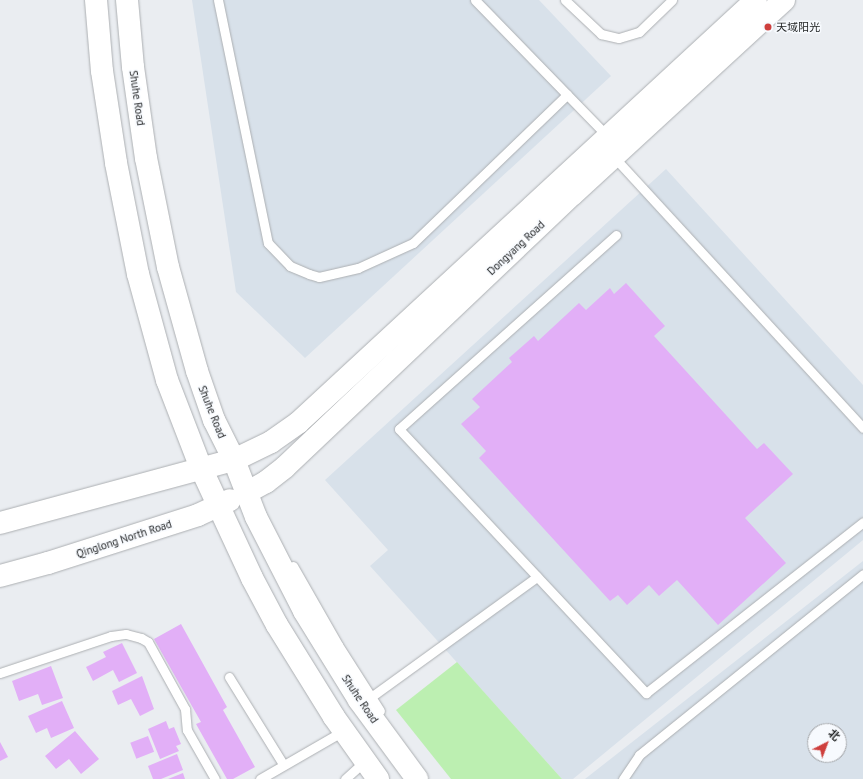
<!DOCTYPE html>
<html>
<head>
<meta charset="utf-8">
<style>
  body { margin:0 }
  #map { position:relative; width:863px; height:779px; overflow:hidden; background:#eaedf1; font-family:"PT Sans","Noto Sans SC",sans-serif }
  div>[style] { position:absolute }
  .built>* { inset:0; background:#d8e1ea }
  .green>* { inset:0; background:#bcefb1 }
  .building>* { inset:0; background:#e2aff7; transform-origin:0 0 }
  .roads { filter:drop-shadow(0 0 1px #acafb2) drop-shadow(0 0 1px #acafb2) }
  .service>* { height:9px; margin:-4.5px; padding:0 4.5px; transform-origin:4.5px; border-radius:4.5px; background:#fff }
  .secondary>* { height:22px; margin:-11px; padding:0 11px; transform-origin:11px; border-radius:11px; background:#fff }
  .primary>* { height:22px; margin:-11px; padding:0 11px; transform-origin:11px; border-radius:11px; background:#fff }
  .dots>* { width:11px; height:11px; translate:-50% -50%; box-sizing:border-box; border:2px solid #f7fafe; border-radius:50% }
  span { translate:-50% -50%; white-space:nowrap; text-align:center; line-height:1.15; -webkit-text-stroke:3px #f7fafe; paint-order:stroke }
  .poi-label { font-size:11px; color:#222425 }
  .left { translate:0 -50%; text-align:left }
  .street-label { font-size:11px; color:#222425 }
  .north { position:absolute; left:807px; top:723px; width:40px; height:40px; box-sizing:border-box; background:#f7fafe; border:1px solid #a2a4a7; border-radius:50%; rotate:42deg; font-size:11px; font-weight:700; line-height:16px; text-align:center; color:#222425 }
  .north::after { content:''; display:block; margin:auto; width:14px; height:18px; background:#ce3f3d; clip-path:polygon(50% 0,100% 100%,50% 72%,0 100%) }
</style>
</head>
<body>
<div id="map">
  <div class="built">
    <i style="clip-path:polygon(192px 0,539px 0,611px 76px,305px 358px,236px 292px)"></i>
    <i style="clip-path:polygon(666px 169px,863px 385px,863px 540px,573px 779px,562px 779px,370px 566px,388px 550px,325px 480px)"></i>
    <i style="clip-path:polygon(evenodd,863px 561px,863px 779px,585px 779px,784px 623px,863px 561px,815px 731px,839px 731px,839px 755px,815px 755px,815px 731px)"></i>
  </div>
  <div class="green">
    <i style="clip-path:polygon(457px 662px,562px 779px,451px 779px,396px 710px)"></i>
  </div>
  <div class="building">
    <i style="clip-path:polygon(626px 283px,665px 326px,654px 336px,757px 449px,764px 443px,793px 474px,745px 518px,786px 563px,718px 625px,677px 580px,659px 596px,649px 585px,627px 605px,618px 595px,610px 601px,479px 458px,486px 451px,461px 424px,480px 407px,472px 399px,512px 362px,509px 358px,534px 336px,538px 341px,579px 303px,586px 310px,610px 288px,614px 294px)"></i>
    <i style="clip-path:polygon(181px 624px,227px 707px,223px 710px,255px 767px,233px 779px,227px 779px,196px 724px,201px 722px,154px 639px)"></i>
    <i style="clip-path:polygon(122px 643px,137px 673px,119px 682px,113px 670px,93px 681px,86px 667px,106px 657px,103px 652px)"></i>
    <i style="clip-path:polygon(51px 666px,63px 698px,42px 705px,38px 694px,19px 701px,12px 681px)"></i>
    <i style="clip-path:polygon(142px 676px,154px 709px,140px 716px,131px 699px,118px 705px,112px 691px)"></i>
    <i style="clip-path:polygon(62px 701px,74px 728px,51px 738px,47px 728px,36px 733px,28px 716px)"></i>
    <i style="clip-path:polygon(166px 721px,169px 729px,174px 727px,181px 744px,176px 746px,179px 751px,160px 759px,148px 729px)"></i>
    <i style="clip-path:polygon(75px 731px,99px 759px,81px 774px,69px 759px,56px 769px,45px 756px)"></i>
    <i style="left:148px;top:736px;width:17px;height:19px;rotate:69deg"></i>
    <i style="clip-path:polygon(0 742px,8px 757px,0 761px)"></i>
    <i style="clip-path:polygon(177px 754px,183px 770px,161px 779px,153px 779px,148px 766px)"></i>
    <i style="clip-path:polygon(183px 773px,185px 779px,168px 779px)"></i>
  </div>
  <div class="roads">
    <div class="service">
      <i style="left:218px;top:0;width:248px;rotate:78.4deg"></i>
      <i style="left:268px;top:243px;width:32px;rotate:46deg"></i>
      <i style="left:290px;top:266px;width:21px;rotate:23deg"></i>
      <i style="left:309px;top:274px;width:10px;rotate:17deg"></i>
      <i style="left:319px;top:277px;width:40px;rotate:-13deg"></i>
      <i style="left:358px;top:268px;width:60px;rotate:-24.4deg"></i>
      <i style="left:413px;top:243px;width:214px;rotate:-43.9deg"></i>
      <i style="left:475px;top:0;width:191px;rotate:45.8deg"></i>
      <i style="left:565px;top:0;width:50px;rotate:43.4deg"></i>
      <i style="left:601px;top:34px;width:18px;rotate:13deg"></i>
      <i style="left:619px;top:38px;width:21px;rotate:-17deg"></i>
      <i style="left:639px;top:32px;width:46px;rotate:-44.1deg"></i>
      <i style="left:614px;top:157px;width:368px;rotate:47.4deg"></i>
      <i style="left:616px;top:235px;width:291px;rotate:138.2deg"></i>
      <i style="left:399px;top:429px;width:362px;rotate:46.9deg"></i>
      <i style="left:646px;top:693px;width:276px;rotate:-38.2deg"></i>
      <i style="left:293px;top:566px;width:91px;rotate:60.3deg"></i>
      <i style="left:338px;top:645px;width:78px;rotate:57.5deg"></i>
      <i style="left:0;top:673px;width:117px;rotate:-18.4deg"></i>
      <i style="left:111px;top:636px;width:15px;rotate:-8deg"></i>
      <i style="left:126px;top:634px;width:16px;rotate:15deg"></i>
      <i style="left:141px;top:638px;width:8px;rotate:30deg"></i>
      <i style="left:148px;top:642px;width:77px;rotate:61.1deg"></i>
      <i style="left:185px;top:709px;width:21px;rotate:85deg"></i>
      <i style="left:187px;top:730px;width:56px;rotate:60.3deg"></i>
      <i style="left:229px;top:677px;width:102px;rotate:58.2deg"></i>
      <i style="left:368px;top:701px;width:5px;rotate:-53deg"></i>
      <i style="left:371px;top:697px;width:205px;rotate:-35.9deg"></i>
      <i style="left:260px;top:779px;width:96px;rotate:-30deg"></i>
      <i style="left:345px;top:779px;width:27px;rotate:-42deg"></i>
      <i style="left:623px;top:779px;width:29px;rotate:-56deg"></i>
      <i style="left:639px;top:755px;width:288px;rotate:-38.9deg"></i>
    </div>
    <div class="secondary">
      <i style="left:96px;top:0;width:71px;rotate:85.2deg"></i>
      <i style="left:102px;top:71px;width:93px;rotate:81.3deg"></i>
      <i style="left:116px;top:163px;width:113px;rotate:78.8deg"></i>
      <i style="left:138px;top:274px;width:110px;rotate:74.7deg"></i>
      <i style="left:167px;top:380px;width:94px;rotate:68.9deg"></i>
      <i style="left:127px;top:0;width:67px;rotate:84.9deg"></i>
      <i style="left:133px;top:67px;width:92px;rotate:81.9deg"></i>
      <i style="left:146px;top:158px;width:111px;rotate:78.6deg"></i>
      <i style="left:168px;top:267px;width:108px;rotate:74.4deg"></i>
      <i style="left:197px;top:371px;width:52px;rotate:70.9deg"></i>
      <i style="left:214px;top:420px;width:45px;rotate:63.4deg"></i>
      <i style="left:234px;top:460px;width:41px;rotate:-25.9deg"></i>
      <i style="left:271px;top:442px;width:33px;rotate:-35deg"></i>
      <i style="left:298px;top:423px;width:623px;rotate:-42.72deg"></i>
      <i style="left:246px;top:493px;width:23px;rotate:-29deg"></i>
      <i style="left:266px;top:482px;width:24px;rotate:-38deg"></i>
      <i style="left:285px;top:467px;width:395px;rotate:-43.5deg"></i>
      <i style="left:572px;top:195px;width:288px;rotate:-42.6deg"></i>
    </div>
    <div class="primary">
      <i style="left:201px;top:468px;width:121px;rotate:65.1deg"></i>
      <i style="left:252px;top:578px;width:53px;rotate:62deg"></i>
      <i style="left:277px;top:625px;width:108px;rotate:58.2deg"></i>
      <i style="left:334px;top:717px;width:76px;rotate:54.6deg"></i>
      <i style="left:0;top:523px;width:242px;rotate:-15.1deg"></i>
      <i style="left:234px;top:460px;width:61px;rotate:68.9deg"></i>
      <i style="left:256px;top:517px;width:106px;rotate:62.9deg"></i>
      <i style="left:304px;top:611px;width:105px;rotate:58.3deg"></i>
      <i style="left:359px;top:700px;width:98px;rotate:53.7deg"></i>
      <i style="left:0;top:576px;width:50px;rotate:-15.2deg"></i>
      <i style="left:48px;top:563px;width:157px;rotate:-17.7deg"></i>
      <i style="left:198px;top:515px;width:35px;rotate:-25deg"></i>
    </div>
  </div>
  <div class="dots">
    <i style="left:768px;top:27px;background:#ce3f3d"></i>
  </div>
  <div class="poi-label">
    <span class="left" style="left:776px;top:27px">天域阳光</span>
  </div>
  <div class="street-label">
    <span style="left:137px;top:98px;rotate:82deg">Shuhe Road</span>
    <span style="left:516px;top:248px;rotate:-43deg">Dongyang Road</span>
    <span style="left:212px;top:412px;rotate:68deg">Shuhe Road</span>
    <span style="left:124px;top:539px;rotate:-18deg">Qinglong North Road</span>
    <span style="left:360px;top:699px;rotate:56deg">Shuhe Road</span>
  </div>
  <div class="north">北</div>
</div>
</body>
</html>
